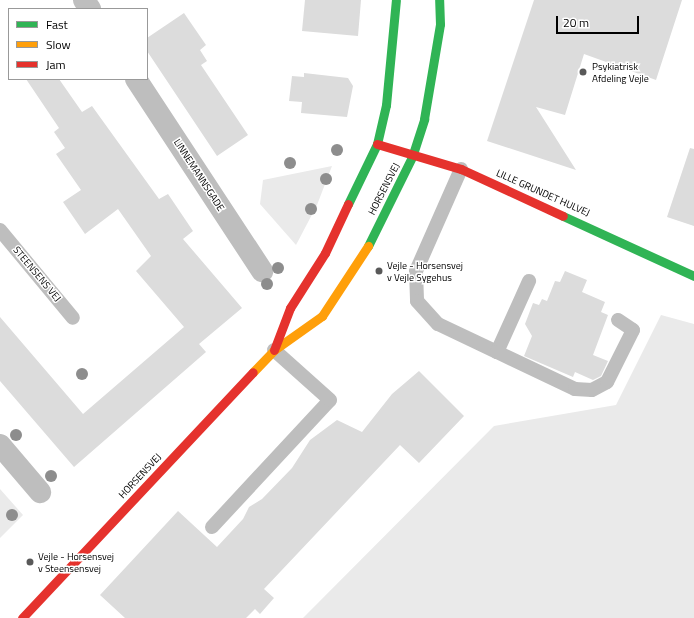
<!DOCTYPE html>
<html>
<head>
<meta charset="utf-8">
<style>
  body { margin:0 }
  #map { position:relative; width:694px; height:618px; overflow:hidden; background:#fff; font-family:"Titillium Web",sans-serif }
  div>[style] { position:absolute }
  .green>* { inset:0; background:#eaeaea }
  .building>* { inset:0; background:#dcdcdc }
  .lane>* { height:14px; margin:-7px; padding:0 7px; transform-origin:7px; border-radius:7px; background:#bebebe }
  .street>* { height:22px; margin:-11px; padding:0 11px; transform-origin:11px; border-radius:11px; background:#bebebe }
  .fast>* { height:9px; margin:-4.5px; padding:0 4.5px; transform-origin:4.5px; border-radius:4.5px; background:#30b455 }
  .slow>* { height:9px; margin:-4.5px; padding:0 4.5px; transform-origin:4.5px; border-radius:4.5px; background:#ff9f0a }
  .jam>* { height:9px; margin:-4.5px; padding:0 4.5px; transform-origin:4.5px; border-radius:4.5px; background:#e5322d }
  .trees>* { width:12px; height:12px; margin:-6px; border-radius:50%; background:#8d8d8d }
  .dots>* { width:11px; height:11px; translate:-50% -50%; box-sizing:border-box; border:2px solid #fff; border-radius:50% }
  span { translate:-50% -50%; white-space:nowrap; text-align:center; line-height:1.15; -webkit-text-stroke:3px #fff; paint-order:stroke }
  .poi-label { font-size:10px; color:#000 }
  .left { translate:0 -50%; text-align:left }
  .street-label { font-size:10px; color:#000 }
  .legend { position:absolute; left:8px; top:8px; width:140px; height:72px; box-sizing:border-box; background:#fff; border:1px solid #999; margin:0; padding:5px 7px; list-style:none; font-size:12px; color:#000 }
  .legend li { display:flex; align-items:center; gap:8px; height:20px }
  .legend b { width:20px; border:1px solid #999 }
  .scale { position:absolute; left:556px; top:16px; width:83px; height:18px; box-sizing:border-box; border:2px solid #000; border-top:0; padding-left:5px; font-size:12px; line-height:14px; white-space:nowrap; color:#000; -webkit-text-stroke:3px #fff; paint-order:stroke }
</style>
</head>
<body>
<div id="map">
  <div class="green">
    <i style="clip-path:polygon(332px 166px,317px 205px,296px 245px,260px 204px,263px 180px)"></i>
    <i style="clip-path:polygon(661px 315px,694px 324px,694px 618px,303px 618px,494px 426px,616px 405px)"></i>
    <i style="clip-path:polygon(0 489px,23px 515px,0 538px)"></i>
  </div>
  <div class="building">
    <i style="clip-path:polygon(305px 0,361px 0,358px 36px,302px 31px)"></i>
    <i style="clip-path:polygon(534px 0,682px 0,656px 80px,584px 54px,565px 115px,536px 107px,576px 170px,487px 141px)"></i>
    <i style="clip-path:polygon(184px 13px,206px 45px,200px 50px,207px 61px,201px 65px,248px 135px,217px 156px,147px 51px,147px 38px)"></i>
    <i style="clip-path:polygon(304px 73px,348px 78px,353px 86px,347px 117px,301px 113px,302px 102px,289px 101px,292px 76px,304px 77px)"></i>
    <i style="clip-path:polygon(26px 79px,59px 79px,82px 112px,92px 106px,159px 199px,168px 194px,193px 231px,183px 239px,242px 308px,199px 344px,206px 352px,74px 467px,0 381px,0 317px,83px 414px,184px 327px,136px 271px,151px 256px,118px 209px,85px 234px,63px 202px,81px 190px,56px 154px,65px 148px,54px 132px,59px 128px)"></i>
    <i style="clip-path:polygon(690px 148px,694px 149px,694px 226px,667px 217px)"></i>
    <i style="clip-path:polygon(565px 271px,587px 280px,582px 292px,605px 302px,601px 312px,608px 315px,593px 355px,608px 361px,601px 376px,593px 380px,575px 372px,573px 377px,524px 356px,532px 336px,525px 324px,533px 303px,539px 305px,542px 299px,547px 301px,555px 281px,560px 282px)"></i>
    <i style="clip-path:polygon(419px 371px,464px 416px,419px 463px,400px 445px,264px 589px,274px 598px,260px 614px,255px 609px,246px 618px,125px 618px,100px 595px,178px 511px,217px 547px,243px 519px,249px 507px,262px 499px,292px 468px,310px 440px,337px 420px,362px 432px,392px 394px)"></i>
  </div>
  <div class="lane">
    <i style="left:461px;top:169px;width:111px;rotate:113.8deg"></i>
    <i style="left:416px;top:271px;width:30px;rotate:88deg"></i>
    <i style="left:417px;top:301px;width:31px;rotate:48deg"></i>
    <i style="left:438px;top:324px;width:65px;rotate:25.4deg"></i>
    <i style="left:497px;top:352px;width:78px;rotate:-65.7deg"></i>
    <i style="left:0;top:230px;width:114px;rotate:50.3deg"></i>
    <i style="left:497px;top:352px;width:86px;rotate:25.4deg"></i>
    <i style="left:575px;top:389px;width:17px;rotate:3deg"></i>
    <i style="left:592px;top:390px;width:17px;rotate:-28deg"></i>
    <i style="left:607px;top:382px;width:58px;rotate:-63.4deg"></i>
    <i style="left:633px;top:330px;width:18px;rotate:-146deg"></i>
    <i style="left:212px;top:527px;width:173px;rotate:-47.1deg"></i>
    <i style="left:330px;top:400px;width:75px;rotate:-138.2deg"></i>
  </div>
  <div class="street">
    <i style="left:84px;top:0;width:11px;rotate:56deg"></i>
    <i style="left:136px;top:79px;width:230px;rotate:56.7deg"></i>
    <i style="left:0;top:445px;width:62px;rotate:49.6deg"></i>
  </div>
  <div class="fast">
    <i style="left:348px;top:204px;width:67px;rotate:-64.2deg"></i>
    <i style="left:377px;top:144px;width:40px;rotate:-77deg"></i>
    <i style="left:386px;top:105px;width:105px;rotate:-84.6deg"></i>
    <i style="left:563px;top:216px;width:144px;rotate:24.6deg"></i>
    <i style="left:368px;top:246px;width:99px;rotate:-63.7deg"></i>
    <i style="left:412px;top:157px;width:40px;rotate:-72deg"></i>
    <i style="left:424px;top:119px;width:96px;rotate:-80.4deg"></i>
    <i style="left:440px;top:24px;width:24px;rotate:-92deg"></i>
  </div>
  <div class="slow">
    <i style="left:253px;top:372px;width:30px;rotate:-46deg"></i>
    <i style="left:274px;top:350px;width:59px;rotate:-35.3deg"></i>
    <i style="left:322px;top:316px;width:84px;rotate:-56.7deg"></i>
  </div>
  <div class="jam">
    <i style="left:377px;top:144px;width:88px;rotate:16.6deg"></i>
    <i style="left:461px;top:169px;width:112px;rotate:24.7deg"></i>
    <i style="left:274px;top:350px;width:45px;rotate:-69.1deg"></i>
    <i style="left:290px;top:308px;width:65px;rotate:-57.5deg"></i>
    <i style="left:325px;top:253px;width:54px;rotate:-64.9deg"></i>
    <i style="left:22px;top:618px;width:337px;rotate:-46.8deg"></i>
  </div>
  <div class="trees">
    <i style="left:337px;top:150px"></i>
    <i style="left:290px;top:163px"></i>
    <i style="left:326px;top:179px"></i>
    <i style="left:311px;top:209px"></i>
    <i style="left:278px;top:268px"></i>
    <i style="left:267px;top:284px"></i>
    <i style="left:82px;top:374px"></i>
    <i style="left:16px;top:435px"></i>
    <i style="left:51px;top:476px"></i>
    <i style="left:12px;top:515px"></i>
  </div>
  <div class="dots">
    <i style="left:583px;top:72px;background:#595959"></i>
    <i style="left:379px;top:271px;background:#595959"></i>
    <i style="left:30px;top:562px;background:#595959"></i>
  </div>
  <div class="poi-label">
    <span class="left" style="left:592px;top:72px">Psykiatrisk<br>Afdeling Vejle</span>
    <span class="left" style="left:387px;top:271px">Vejle - Horsensvej<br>v Vejle Sygehus</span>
    <span class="left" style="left:38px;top:562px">Vejle - Horsensvej<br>v Steensensvej</span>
  </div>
  <div class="street-label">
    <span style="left:199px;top:175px;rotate:57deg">LINNEMANNSGADE</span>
    <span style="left:384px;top:189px;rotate:-63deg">HORSENSVEJ</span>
    <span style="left:543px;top:193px;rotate:24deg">LILLE GRUNDET HULVEJ</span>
    <span style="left:37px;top:274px;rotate:50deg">STEENSENS VEJ</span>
    <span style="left:140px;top:476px;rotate:-47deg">HORSENSVEJ</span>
  </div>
  <ul class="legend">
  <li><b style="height:5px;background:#30b455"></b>Fast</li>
  <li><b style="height:5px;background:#ff9f0a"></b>Slow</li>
  <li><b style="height:5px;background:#e5322d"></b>Jam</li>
  </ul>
  <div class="scale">20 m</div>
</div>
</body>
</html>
